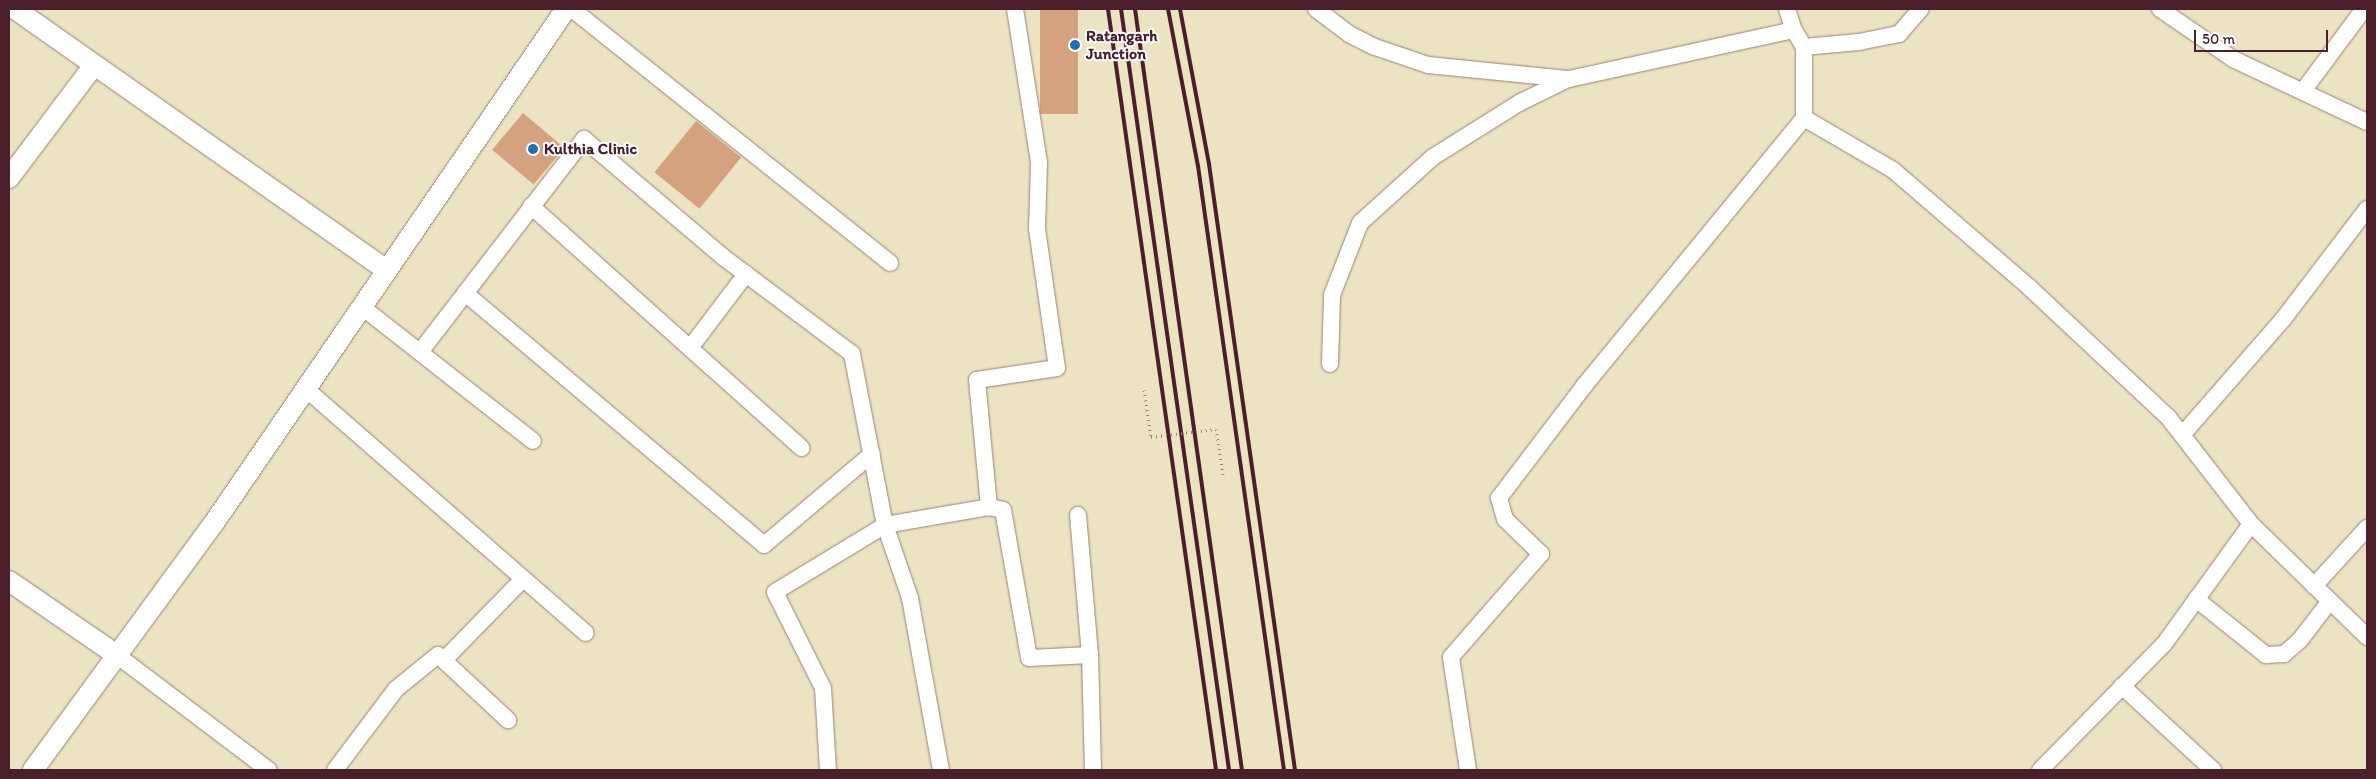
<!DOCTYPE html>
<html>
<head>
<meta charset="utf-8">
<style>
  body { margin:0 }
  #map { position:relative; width:2376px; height:779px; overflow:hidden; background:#ece3c3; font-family:Itim,sans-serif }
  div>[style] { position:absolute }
  .building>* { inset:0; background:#d5a27f; transform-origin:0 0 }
  .path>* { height:3px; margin-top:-1.5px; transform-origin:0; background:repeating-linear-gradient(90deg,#9b8177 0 1px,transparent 0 5px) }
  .roads { filter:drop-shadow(0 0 1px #9b8177) drop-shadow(0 0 1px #9b8177) }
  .minor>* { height:16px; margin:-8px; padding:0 8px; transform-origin:8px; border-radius:8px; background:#fff }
  .tertiary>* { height:20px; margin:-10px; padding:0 10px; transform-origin:10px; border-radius:10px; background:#fff }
  .rail>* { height:4px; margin:-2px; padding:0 2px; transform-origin:2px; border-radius:2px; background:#4a1f2b }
  .path-bridge>* { height:3px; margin-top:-1.5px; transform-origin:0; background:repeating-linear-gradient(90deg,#9b8177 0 1px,transparent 0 5px) }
  .dots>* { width:14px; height:14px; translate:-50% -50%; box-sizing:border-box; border:2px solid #fff; border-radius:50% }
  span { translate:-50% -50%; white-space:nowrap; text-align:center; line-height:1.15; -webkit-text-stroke:4px #fff; paint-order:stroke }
  .poi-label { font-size:16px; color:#4a1f2b; font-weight:700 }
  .left { translate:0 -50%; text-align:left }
  .frame { position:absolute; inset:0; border:10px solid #4a1f2b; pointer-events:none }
  .scale { position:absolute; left:2194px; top:30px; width:134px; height:22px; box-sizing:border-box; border:2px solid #4a1f2b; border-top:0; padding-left:6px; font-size:15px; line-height:18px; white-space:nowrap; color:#4a1f2b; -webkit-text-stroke:4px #fff; paint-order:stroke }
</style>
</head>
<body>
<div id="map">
  <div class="building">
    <i style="left:1040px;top:9px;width:38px;height:105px"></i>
    <i style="left:523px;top:113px;width:54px;height:48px;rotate:40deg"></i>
    <i style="left:696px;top:121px;width:58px;height:66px;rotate:39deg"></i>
  </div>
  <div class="path">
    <i style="left:1144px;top:390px;width:48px;rotate:81.5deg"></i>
    <i style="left:1216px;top:429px;width:46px;rotate:81.2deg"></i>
  </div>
  <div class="roads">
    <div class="minor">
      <i style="left:572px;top:9px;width:407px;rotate:38.6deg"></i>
      <i style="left:1015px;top:9px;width:155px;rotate:81.1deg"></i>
      <i style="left:1039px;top:162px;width:67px;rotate:91.7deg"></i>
      <i style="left:1037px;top:229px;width:140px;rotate:81.8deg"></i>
      <i style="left:1057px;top:368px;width:81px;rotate:171.5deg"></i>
      <i style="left:977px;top:380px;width:128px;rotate:84.6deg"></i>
      <i style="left:989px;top:507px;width:14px;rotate:12deg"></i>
      <i style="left:1003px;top:510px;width:150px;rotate:80deg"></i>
      <i style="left:1029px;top:658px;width:61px;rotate:-2.8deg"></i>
      <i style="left:1316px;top:9px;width:41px;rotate:37.1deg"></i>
      <i style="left:1349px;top:34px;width:29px;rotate:27deg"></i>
      <i style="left:1375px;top:47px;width:56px;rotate:18.8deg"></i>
      <i style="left:1428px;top:65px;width:142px;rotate:5.7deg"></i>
      <i style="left:1569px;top:79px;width:230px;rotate:-12.3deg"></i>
      <i style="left:1787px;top:9px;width:22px;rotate:72deg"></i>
      <i style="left:1794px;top:30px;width:20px;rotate:60deg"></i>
      <i style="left:1804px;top:47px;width:71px;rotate:90deg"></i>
      <i style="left:1804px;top:118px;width:103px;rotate:30.3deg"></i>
      <i style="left:1893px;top:170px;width:181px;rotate:40.7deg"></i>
      <i style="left:2030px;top:288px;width:189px;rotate:43.1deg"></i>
      <i style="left:2168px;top:417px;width:135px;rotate:52.2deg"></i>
      <i style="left:2251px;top:524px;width:148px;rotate:125.9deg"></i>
      <i style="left:2164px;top:644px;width:177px;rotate:134.5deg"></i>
      <i style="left:2160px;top:9px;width:88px;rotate:34.4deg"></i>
      <i style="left:2233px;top:59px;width:148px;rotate:25.2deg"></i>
      <i style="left:1804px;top:47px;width:55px;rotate:-5.2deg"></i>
      <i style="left:1859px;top:42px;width:41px;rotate:-11.3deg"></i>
      <i style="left:1899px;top:34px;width:33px;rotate:-49deg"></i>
      <i style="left:2303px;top:91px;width:102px;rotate:-53.4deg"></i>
      <i style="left:531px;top:206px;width:363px;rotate:41.8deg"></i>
      <i style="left:465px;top:293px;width:391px;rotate:40.1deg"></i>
      <i style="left:764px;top:545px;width:141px;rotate:-40.1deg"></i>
      <i style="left:362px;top:307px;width:217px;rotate:38.1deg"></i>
      <i style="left:690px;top:348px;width:93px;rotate:-52.9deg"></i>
      <i style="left:420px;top:352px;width:269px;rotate:-52.4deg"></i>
      <i style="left:584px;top:139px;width:182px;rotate:40.3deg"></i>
      <i style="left:723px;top:257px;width:161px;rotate:36.9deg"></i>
      <i style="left:852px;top:354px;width:174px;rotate:79.1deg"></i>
      <i style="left:885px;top:525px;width:106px;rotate:-9.8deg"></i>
      <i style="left:1330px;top:364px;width:69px;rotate:-88.3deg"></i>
      <i style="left:1332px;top:295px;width:77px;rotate:-68.7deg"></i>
      <i style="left:1360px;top:223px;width:98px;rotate:-42.1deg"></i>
      <i style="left:1433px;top:157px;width:102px;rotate:-32.1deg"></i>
      <i style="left:1519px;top:103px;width:55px;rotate:-26.1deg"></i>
      <i style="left:306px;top:389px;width:371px;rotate:41.1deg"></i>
      <i style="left:2182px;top:435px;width:155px;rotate:-48.9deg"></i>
      <i style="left:2284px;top:318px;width:137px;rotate:-52.7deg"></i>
      <i style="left:1078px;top:515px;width:141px;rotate:85.1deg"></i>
      <i style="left:1090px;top:655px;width:115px;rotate:88.5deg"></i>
      <i style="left:2251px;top:524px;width:162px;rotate:44.2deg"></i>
      <i style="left:2314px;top:586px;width:79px;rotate:-47.6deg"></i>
      <i style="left:2196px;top:599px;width:90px;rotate:38.7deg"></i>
      <i style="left:2266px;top:655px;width:18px;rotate:-3deg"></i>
      <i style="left:2284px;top:654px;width:21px;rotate:-41deg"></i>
      <i style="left:2300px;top:640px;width:49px;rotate:-52.4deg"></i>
      <i style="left:118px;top:656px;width:189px;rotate:37.1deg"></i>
      <i style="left:444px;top:660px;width:113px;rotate:-45.7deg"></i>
      <i style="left:2122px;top:686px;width:124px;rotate:42.7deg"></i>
      <i style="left:335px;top:770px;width:101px;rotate:-53deg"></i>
      <i style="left:396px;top:689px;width:54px;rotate:-39deg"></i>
      <i style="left:438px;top:655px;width:96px;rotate:42.9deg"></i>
      <i style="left:828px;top:770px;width:82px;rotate:-93.5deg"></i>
      <i style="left:823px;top:688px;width:107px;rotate:-116.6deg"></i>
      <i style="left:775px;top:592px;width:129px;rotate:-31.3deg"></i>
      <i style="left:885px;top:525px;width:77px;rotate:71.1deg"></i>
      <i style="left:910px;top:598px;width:175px;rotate:79.8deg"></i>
      <i style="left:1468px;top:770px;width:114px;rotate:-98.6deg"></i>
      <i style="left:1451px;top:657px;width:137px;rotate:-48.9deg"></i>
      <i style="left:1541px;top:554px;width:50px;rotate:-135.8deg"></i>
      <i style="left:1505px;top:519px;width:22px;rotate:-106deg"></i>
      <i style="left:1499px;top:498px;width:141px;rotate:-52.8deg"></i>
      <i style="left:1584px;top:386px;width:347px;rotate:-50.6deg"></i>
    </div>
    <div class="tertiary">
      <i style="left:15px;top:9px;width:454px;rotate:35.1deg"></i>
      <i style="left:9px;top:178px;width:141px;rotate:-53deg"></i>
      <i style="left:9px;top:581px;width:132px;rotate:34.5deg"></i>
      <i style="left:33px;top:770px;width:306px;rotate:-53.8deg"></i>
      <i style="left:214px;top:523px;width:623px;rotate:-55.6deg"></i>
    </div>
  </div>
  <div class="rail">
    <i style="left:1108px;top:9px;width:769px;rotate:81.92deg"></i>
    <i style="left:1121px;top:9px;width:769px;rotate:81.92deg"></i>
    <i style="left:1135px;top:9px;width:768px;rotate:82deg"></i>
    <i style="left:1168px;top:9px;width:160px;rotate:79.2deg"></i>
    <i style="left:1198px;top:166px;width:610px;rotate:81.9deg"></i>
    <i style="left:1180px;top:9px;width:158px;rotate:79.4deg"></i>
    <i style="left:1209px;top:164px;width:612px;rotate:81.92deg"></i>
  </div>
  <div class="path-bridge">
    <i style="left:1151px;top:437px;width:65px;rotate:-7deg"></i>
  </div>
  <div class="dots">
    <i style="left:1075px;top:45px;background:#1f6fb2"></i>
    <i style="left:533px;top:149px;background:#1f6fb2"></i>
  </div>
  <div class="poi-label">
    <span class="left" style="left:1086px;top:45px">Ratangarh<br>Junction</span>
    <span class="left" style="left:544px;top:149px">Kulthia Clinic</span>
  </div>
  <div class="frame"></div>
  <div class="scale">50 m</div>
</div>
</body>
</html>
